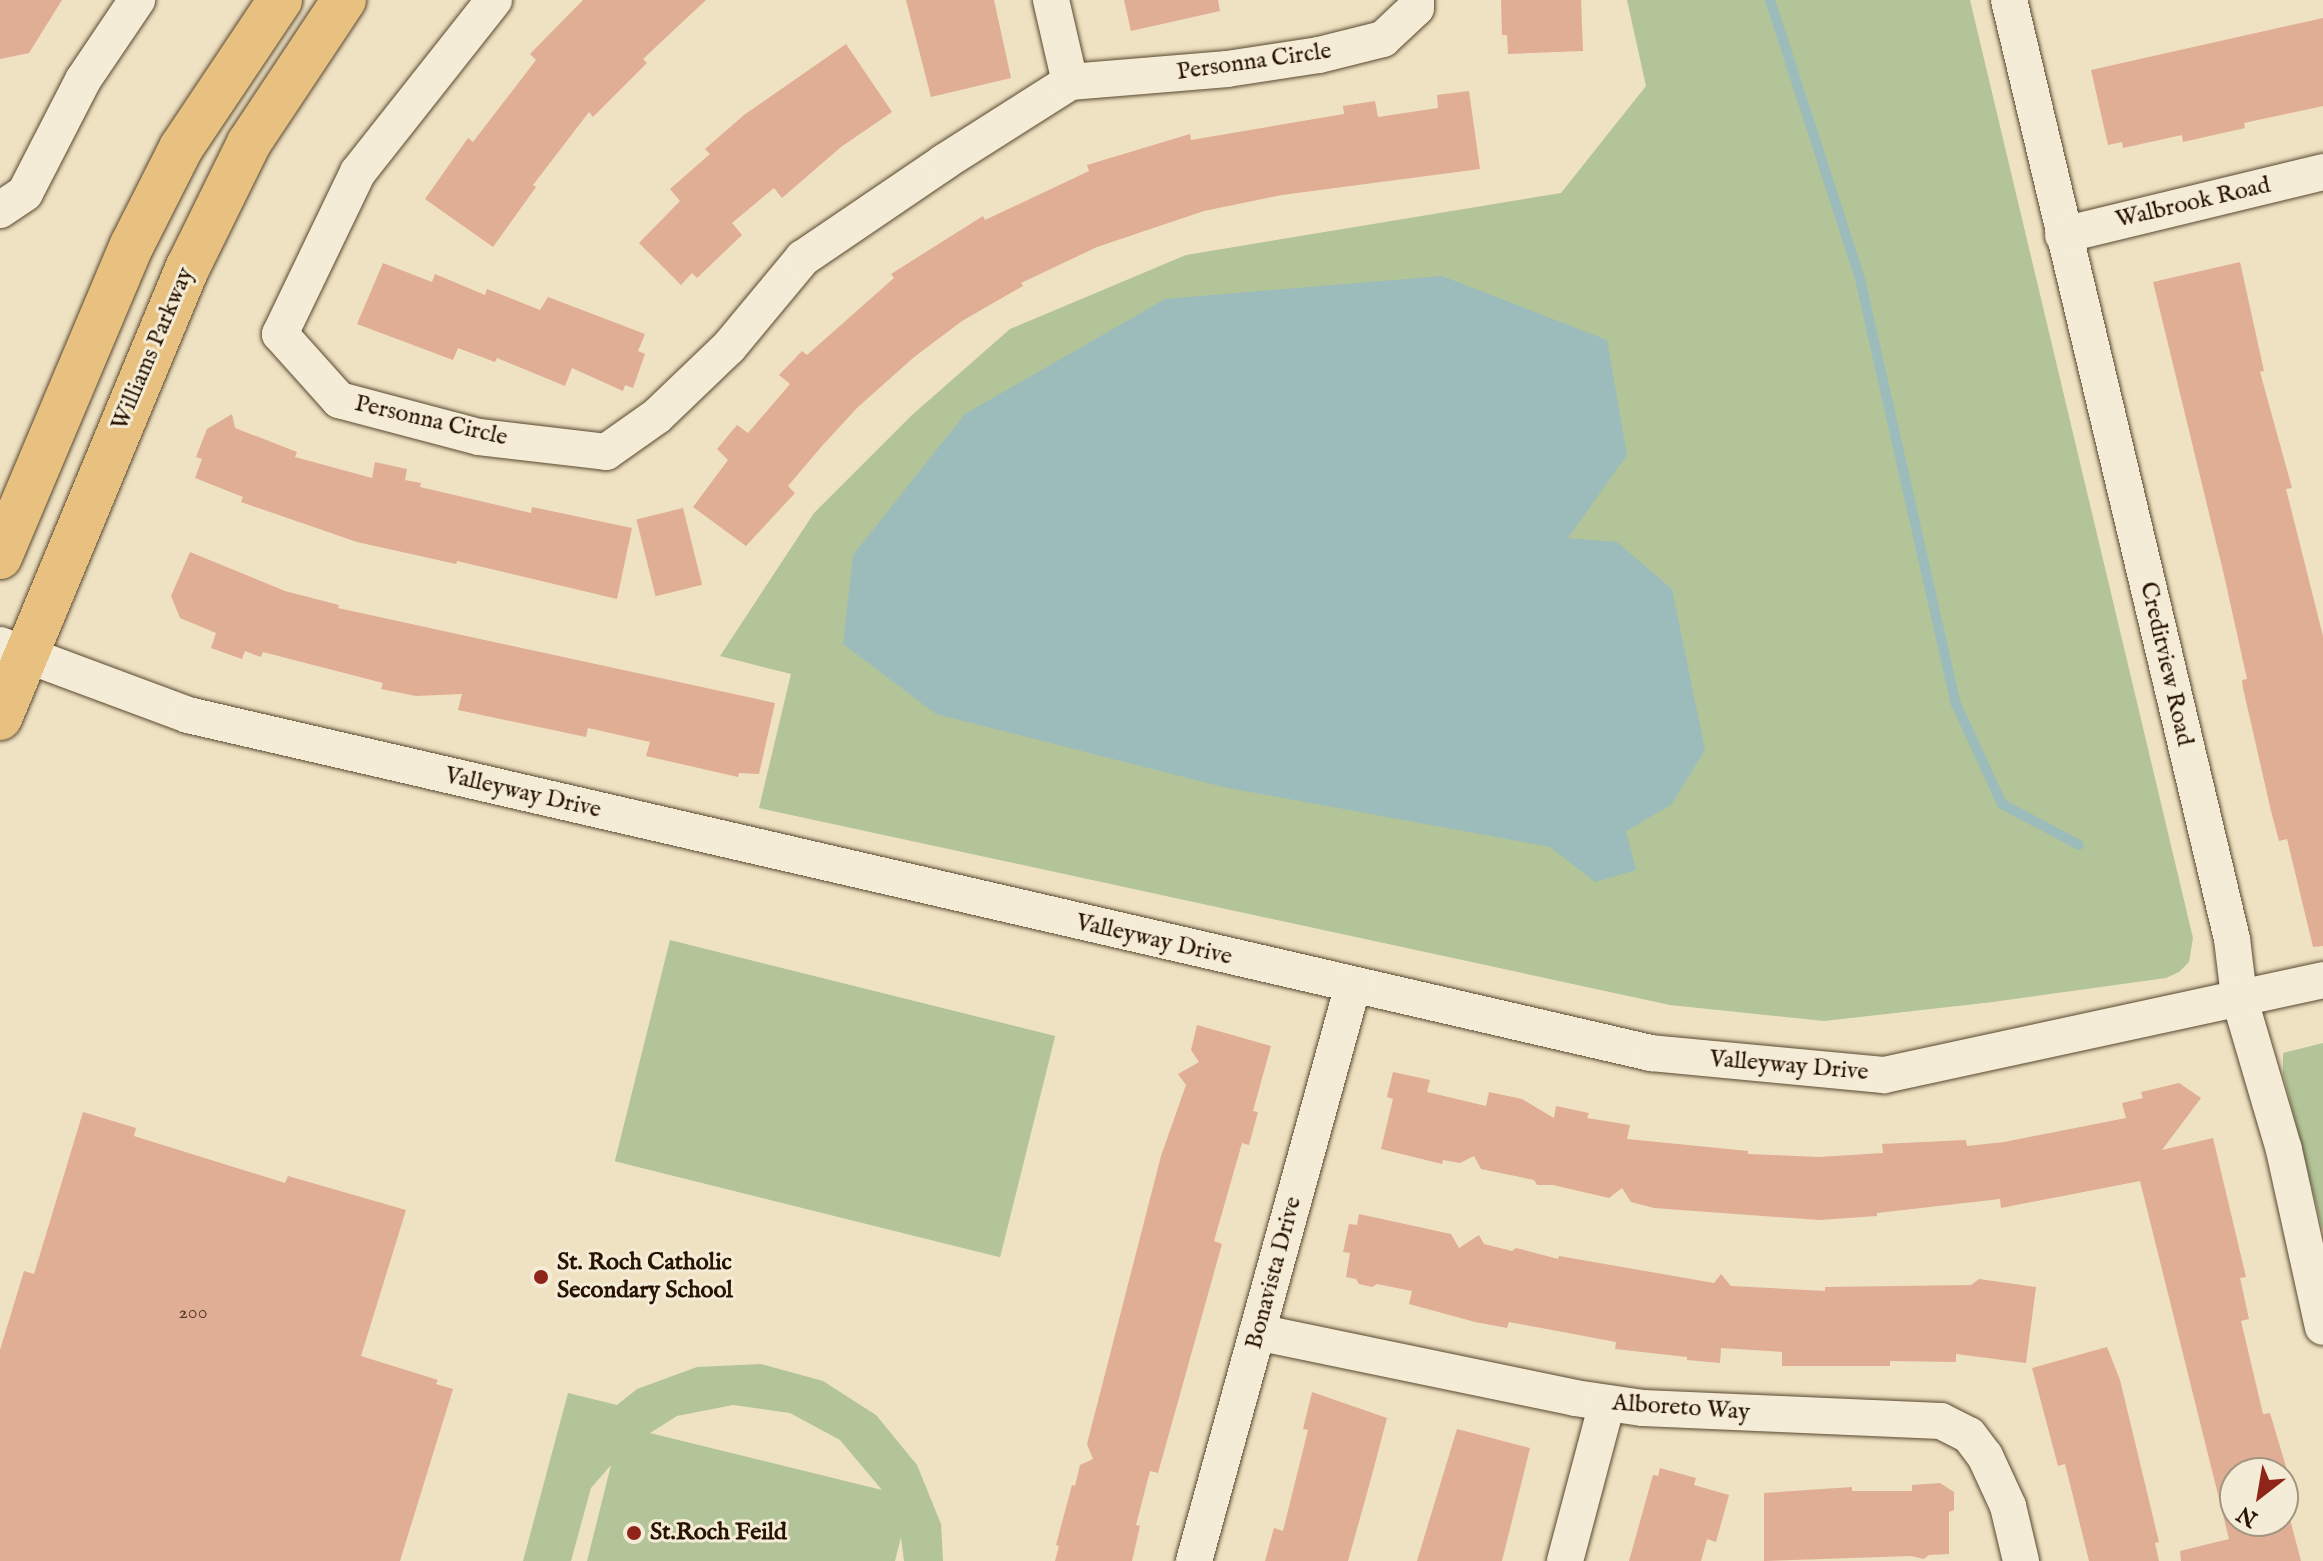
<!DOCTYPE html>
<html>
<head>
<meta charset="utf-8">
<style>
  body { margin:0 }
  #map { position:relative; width:2323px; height:1561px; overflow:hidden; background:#efe2c2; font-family:"IM FELL English",serif }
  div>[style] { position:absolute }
  .green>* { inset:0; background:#b2c498; transform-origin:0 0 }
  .water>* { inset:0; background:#9cbcbb }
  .stream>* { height:10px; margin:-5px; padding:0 5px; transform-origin:5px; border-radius:5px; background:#9cbcbb }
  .building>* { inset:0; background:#e0ad95; transform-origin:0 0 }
  .roads { filter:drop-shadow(0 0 2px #594830) drop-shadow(0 0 2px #594830) }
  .minor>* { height:36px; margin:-18px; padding:0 18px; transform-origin:18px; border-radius:18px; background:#f5ecd7 }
  .major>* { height:44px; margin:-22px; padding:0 22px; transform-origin:22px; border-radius:22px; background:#e8c181 }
  .dots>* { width:22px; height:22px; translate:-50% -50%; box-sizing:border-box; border:4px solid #f5ecd7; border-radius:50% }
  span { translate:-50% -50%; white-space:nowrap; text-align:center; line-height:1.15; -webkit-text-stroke:6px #f5ecd7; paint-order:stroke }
  .number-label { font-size:20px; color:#553a25 }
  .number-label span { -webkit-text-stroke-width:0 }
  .street-label { font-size:24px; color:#271400 }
  .poi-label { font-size:24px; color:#271400; font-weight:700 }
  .left { translate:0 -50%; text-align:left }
  .north { position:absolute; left:2219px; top:1457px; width:80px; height:80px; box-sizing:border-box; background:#f5ecd7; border:2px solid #a39681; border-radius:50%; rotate:211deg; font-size:22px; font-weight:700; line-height:32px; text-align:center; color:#271400 }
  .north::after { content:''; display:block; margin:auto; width:28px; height:36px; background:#8f2418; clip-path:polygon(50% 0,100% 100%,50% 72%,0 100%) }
</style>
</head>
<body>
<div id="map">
  <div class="green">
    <i style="clip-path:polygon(1627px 0,1970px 0,2193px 938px,2189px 962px,2179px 972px,2166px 978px,1993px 1002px,1824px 1021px,1670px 1005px,759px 808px,791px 674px,720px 656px,814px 513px,912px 415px,1010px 329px,1186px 255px,1561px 193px,1646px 86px)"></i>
    <i style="left:670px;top:940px;width:397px;height:228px;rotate:14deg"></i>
    <i style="clip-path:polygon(2323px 1043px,2323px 1231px,2283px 1073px,2283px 1053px)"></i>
    <i style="clip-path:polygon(evenodd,761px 1364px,823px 1381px,876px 1415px,917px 1465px,941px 1524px,943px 1561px,904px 1561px,901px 1537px,895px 1561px,587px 1561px,611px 1465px,591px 1488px,571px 1561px,523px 1561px,568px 1393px,617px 1405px,637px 1389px,697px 1367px,761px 1364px,733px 1405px,790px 1413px,840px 1440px,882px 1490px,650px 1433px,677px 1416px,733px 1405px)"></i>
  </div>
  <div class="water">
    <i style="clip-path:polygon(1442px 276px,1607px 340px,1627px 455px,1568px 538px,1617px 542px,1672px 589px,1705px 750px,1671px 805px,1626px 831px,1636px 870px,1595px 882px,1550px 847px,1223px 787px,936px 714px,843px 644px,853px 555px,965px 414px,1165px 299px)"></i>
  </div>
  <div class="stream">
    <i style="left:1770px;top:0;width:293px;rotate:72.1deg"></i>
    <i style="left:1860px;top:279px;width:436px;rotate:77.3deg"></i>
    <i style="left:1956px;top:704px;width:110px;rotate:65.3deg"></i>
    <i style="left:2002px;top:804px;width:87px;rotate:28deg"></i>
  </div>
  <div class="building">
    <i style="clip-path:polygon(0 0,62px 0,29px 53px,0 59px)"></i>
    <i style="clip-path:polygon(583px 0,706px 0,643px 59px,647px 63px,593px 117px,589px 112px,533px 185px,536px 187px,493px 247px,425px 199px,468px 138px,473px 142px,536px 60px,530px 54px)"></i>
    <i style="clip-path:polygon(906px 0,994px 0,1011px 78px,931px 97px)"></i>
    <i style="clip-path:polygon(1124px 0,1218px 0,1220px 11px,1131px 31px)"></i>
    <i style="clip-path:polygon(1501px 0,1581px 0,1583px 51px,1508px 54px,1507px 35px,1502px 35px)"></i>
    <i style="clip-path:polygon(2323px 18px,2323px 106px,2244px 123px,2245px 128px,2183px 142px,2182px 135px,2123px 148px,2122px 142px,2108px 145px,2091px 70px)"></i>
    <i style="clip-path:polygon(846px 44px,892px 112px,841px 147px,782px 198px,774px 188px,732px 223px,742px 235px,697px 278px,692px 273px,681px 285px,639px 243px,680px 201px,670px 189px,710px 154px,705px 149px,744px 115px)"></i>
    <i style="clip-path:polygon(1469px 91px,1480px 169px,1282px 195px,1204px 211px,1097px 247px,1021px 283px,1023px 286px,962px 321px,913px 358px,857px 408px,822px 446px,788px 486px,795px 493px,746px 546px,693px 507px,728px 460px,717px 449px,737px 425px,748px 433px,790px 384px,779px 375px,802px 351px,807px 355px,894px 278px,891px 274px,983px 216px,985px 220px,1089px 171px,1087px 165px,1190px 134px,1191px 140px,1344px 114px,1343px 106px,1375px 101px,1378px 117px,1438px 108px,1437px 95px)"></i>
    <i style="clip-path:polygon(2240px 262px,2264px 371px,2260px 372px,2292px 488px,2286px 489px,2323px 636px,2323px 946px,2313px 947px,2287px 839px,2279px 841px,2271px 811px,2243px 688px,2242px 680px,2247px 679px,2224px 575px,2153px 282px)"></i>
    <i style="clip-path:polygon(383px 263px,432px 282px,435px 274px,485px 295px,487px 289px,540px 310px,548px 297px,645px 334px,638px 351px,645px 354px,633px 388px,625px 385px,623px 391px,572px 368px,565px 386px,497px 358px,495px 362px,458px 348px,453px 360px,357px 324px)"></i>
    <i style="clip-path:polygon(232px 414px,235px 428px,297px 452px,295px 457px,372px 478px,375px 462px,407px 469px,405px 480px,421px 483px,420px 487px,531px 513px,532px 507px,632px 528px,617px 599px,457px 561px,456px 564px,357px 542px,241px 502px,243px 497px,195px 478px,202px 459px,196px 457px,207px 429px)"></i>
    <i style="left:683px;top:508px;width:79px;height:48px;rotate:76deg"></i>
    <i style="clip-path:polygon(190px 552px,285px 591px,339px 605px,338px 608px,775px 703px,759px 774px,739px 773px,738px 777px,646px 756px,650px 742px,588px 728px,586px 737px,458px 710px,462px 694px,416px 696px,381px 689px,383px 683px,263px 652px,261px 657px,245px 651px,242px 659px,211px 648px,216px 633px,180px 618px,171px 596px)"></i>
    <i style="clip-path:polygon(1197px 1025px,1271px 1046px,1253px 1111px,1258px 1112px,1249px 1145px,1242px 1143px,1214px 1241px,1222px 1244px,1158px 1473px,1150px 1471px,1136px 1525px,1140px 1526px,1132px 1561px,1055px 1561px,1059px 1546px,1056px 1545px,1072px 1485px,1075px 1486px,1080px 1465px,1093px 1459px,1087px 1444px,1161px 1156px,1186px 1085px,1178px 1074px,1199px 1062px,1191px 1050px)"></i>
    <i style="clip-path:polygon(evenodd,1393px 1072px,1430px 1080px,1427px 1092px,1486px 1106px,1489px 1092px,1522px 1099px,1554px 1118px,1556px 1106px,1589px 1113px,1587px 1118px,1630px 1125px,1627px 1139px,1748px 1151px,1748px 1154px,1819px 1157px,1883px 1153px,1882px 1144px,1966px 1140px,1967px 1146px,2004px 1142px,2126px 1118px,2122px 1103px,2143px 1098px,2141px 1092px,2179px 1083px,2201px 1098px,2162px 1150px,2213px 1138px,2246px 1277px,2240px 1278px,2249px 1319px,2241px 1321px,2263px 1414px,2270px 1413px,2287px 1470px,2295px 1502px,2286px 1504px,2301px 1561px,2181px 1561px,2180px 1551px,2229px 1539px,2140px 1181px,2001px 1208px,2000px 1199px,1877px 1213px,1877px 1216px,1819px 1220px,1654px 1208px,1631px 1202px,1622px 1188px,1609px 1198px,1553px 1185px,1537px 1185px,1534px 1180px,1481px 1169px,1474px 1156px,1460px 1163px,1443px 1160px,1442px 1164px,1381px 1149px,1393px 1099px,1387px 1097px,1393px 1072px,2235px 1473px,2283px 1473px,2283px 1521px,2235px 1521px,2235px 1473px)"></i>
    <i style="clip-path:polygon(83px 1112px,136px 1128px,134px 1136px,285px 1183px,288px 1176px,406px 1210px,361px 1356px,438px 1380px,436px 1384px,453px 1389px,400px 1561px,0 1561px,0 1350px,24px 1271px,34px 1274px)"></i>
    <i style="clip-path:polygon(1359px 1214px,1451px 1234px,1459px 1248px,1479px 1235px,1484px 1244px,1512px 1251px,1516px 1248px,1558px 1259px,1559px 1256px,1714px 1283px,1721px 1274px,1731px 1286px,1825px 1291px,1825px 1287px,1971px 1285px,1979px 1279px,2036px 1287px,2026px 1363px,1956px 1354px,1956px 1362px,1890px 1361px,1890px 1366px,1782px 1366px,1782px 1352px,1721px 1348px,1720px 1363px,1687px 1360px,1687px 1357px,1615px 1349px,1616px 1342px,1509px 1322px,1507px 1328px,1475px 1322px,1409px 1304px,1412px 1291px,1377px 1284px,1372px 1287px,1359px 1284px,1356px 1279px,1346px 1277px,1350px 1253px,1343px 1252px,1349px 1224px,1357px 1225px)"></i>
    <i style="clip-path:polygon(2107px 1347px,2120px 1380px,2159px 1542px,2155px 1543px,2159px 1561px,2089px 1561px,2065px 1464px,2058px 1466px,2032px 1368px)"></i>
    <i style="clip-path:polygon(1312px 1392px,1387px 1418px,1369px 1486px,1348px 1561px,1265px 1561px,1274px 1528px,1283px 1531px,1308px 1430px,1303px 1429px)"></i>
    <i style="clip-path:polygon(1457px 1429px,1530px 1448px,1502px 1561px,1417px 1561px)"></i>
    <i style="clip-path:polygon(1660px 1468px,1696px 1478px,1694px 1485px,1729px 1495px,1716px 1542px,1707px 1539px,1701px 1561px,1629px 1561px,1653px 1475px,1658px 1476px)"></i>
    <i style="clip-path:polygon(1940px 1483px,1954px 1492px,1954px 1510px,1949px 1512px,1949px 1554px,1929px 1555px,1924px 1559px,1911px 1556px,1764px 1561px,1764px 1493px,1852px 1487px,1852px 1491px,1912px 1491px,1912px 1485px)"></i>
  </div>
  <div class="roads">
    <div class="minor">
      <i style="left:494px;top:0;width:219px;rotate:128.3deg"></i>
      <i style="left:358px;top:172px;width:180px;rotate:115.7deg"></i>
      <i style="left:280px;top:334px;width:89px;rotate:48.2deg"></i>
      <i style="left:339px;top:400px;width:145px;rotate:14.8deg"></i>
      <i style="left:479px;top:437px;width:128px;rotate:6.7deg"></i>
      <i style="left:606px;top:452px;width:62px;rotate:-35.2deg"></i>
      <i style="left:657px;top:416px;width:100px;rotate:-43.8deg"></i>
      <i style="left:729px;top:347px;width:116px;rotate:-50.3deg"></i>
      <i style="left:803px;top:258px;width:171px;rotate:-34.2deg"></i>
      <i style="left:944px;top:162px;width:149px;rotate:-32.4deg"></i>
      <i style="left:1070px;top:82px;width:158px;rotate:-4.7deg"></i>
      <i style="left:1227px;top:69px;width:93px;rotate:-8.7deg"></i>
      <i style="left:1319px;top:55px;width:66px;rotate:-14deg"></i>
      <i style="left:1383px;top:39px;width:45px;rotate:-43.2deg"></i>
      <i style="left:1416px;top:8px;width:8px;rotate:-90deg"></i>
      <i style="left:1051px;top:0;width:84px;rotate:77deg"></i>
      <i style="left:2009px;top:0;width:965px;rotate:76.64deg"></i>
      <i style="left:2232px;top:939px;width:58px;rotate:83.1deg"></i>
      <i style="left:2239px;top:997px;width:159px;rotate:73.6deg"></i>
      <i style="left:2284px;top:1150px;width:181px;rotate:77.6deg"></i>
      <i style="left:0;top:210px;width:30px;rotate:-34deg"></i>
      <i style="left:25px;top:193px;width:127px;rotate:-62.8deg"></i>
      <i style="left:83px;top:80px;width:97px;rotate:-56deg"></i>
      <i style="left:2063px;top:235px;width:268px;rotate:-13.6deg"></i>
      <i style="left:0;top:645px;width:201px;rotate:20.4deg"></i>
      <i style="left:188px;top:715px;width:1502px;rotate:13.01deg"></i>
      <i style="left:1651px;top:1053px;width:234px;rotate:5.4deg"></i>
      <i style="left:1884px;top:1075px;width:449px;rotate:-12.2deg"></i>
      <i style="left:1257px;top:1332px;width:325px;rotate:11.7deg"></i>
      <i style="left:1575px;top:1398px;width:69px;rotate:8.4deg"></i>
      <i style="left:1643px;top:1408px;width:298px;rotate:2.5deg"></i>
      <i style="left:1941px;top:1421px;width:31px;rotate:27deg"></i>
      <i style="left:1969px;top:1435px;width:26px;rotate:53deg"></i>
      <i style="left:1985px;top:1456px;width:55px;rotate:65.3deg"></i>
      <i style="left:2008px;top:1506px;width:57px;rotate:76.7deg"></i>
      <i style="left:1194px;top:1561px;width:598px;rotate:-74.57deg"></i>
      <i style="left:1565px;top:1561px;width:163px;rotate:-75.1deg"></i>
    </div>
    <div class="major">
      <i style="left:0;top:557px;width:339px;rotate:-67.1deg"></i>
      <i style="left:132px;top:245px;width:109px;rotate:-63.2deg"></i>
      <i style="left:181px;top:148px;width:178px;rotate:-56.2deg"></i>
      <i style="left:0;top:718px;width:489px;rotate:-67.4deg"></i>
      <i style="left:188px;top:267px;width:138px;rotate:-63.8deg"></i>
      <i style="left:249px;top:143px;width:172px;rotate:-56.4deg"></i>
    </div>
  </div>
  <div class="dots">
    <i style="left:541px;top:1277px;background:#8f2418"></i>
    <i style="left:634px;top:1533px;background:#8f2418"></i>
  </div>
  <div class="number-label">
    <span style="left:193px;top:1312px">200</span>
  </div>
  <div class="street-label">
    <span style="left:1254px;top:62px;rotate:-8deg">Personna Circle</span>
    <span style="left:2193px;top:203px;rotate:-13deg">Walbrook Road</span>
    <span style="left:153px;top:349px;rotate:-67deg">Williams Parkway</span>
    <span style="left:431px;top:421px;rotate:13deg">Personna Circle</span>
    <span style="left:2166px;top:664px;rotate:77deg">Creditview Road</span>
    <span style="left:523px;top:793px;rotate:13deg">Valleyway Drive</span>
    <span style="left:1154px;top:940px;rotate:13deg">Valleyway Drive</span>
    <span style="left:1789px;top:1066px;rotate:5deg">Valleyway Drive</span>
    <span style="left:1274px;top:1273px;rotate:-75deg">Bonavista Drive</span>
    <span style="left:1681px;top:1408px;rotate:4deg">Alboreto Way</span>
  </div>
  <div class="poi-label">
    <span class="left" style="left:557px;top:1277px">St. Roch Catholic<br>Secondary School</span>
    <span class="left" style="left:650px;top:1533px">St.Roch Feild</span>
  </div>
  <div class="north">N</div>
</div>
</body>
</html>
